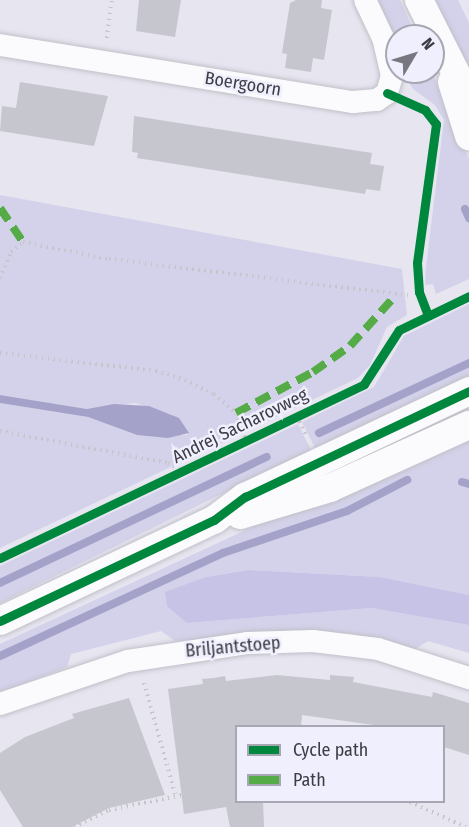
<!DOCTYPE html>
<html>
<head>
<meta charset="utf-8">
<style>
  body { margin:0 }
  #map { position:relative; width:469px; height:827px; overflow:hidden; background:#e6e5f0; font-family:"Fira Sans Condensed",sans-serif }
  div>[style] { position:absolute }
  .green>* { inset:0; background:#d3d2ea }
  .forest>* { inset:0; background:#c6c3e7 }
  .water>* { inset:0; background:#a5a2ca }
  .stream>* { height:8px; margin:-4px; padding:0 4px; transform-origin:4px; border-radius:4px; background:#a5a2ca }
  .building>* { inset:0; background:#c6c6ce }
  .path>* { height:4px; margin-top:-2px; transform-origin:0; background:repeating-linear-gradient(90deg,#c6c6ca 0 1.5px,transparent 0 6px) }
  .roads { filter:drop-shadow(0 0 2px #c1c0c8) drop-shadow(0 0 2px #c1c0c8) }
  .minor>* { height:22px; margin:-11px; padding:0 11px; transform-origin:11px; border-radius:11px; background:#fbfbfd }
  .tertiary>* { height:28px; margin:-14px; padding:0 14px; transform-origin:14px; border-radius:14px; background:#fbfbfd }
  .quiet>* { height:8px; margin-top:-4px; transform-origin:0; background:repeating-linear-gradient(90deg,#55ac47 0 15px,transparent 0 23px) }
  .cycleway>* { height:9px; margin:-4.5px; padding:0 4.5px; transform-origin:4.5px; border-radius:4.5px; background:#00873e }
  span { translate:-50% -50%; white-space:nowrap; text-align:center; line-height:1.15; -webkit-text-stroke:5px #efeffe; paint-order:stroke }
  .street-label { font-size:18px; color:#3c3c43 }
  .legend { position:absolute; left:235px; top:725px; width:210px; height:78px; box-sizing:border-box; background:#efeffe; border:2px solid #a7a7b3; margin:0; padding:8px 10px; list-style:none; font-size:18px; color:#3c3c43 }
  .legend li { display:flex; align-items:center; gap:12px; height:30px }
  .legend b { width:30px; border:2px solid #a7a7b3 }
  .north { position:absolute; left:385px; top:24px; width:60px; height:60px; box-sizing:border-box; background:#efeffe; border:2px solid #a7a7b3; border-radius:50%; rotate:52deg; font-size:16px; font-weight:700; line-height:24px; text-align:center; color:#3c3c43 }
  .north::after { content:''; display:block; margin:auto; width:21px; height:27px; background:#787780; clip-path:polygon(50% 0,100% 100%,50% 72%,0 100%) }
</style>
</head>
<body>
<div id="map">
  <div class="green">
    <i style="clip-path:polygon(377px 0,400px 0,416px 36px,397px 36px,397px 44px)"></i>
    <i style="clip-path:polygon(433px 0,458px 0,469px 23px,469px 77px)"></i>
    <i style="clip-path:polygon(403px 72px,432px 72px,469px 159px,469px 279px,436px 294px,433px 284px,425px 285px,426px 267px,444px 120px,435px 105px,413px 89px)"></i>
    <i style="clip-path:polygon(0 195px,402px 269px,407px 315px,387px 327px,370px 365px,358px 378px,0 548px,0 403px,88px 417px,137px 435px,188px 435px,170px 414px,135px 403px,87px 409px,0 395px)"></i>
    <i style="clip-path:polygon(469px 304px,469px 384px,315px 448px,302px 422px,374px 387px,404px 336px)"></i>
    <i style="clip-path:polygon(298px 424px,311px 450px,0 603px,0 566px)"></i>
    <i style="clip-path:polygon(469px 441px,469px 595px,380px 577px,248px 570px,206px 577px,187px 623px,371px 608px,469px 625px,469px 653px,428px 641px,412px 651px,349px 633px,175px 641px,161px 631px,71px 654px,67px 667px,0 693px,0 644px,263px 522px,362px 489px)"></i>
  </div>
  <div class="forest">
    <i style="clip-path:polygon(248px 570px,380px 577px,469px 595px,469px 625px,371px 608px,187px 623px,167px 606px,165px 592px,206px 577px)"></i>
  </div>
  <div class="water">
    <i style="clip-path:polygon(0 395px,87px 409px,114px 404px,149px 406px,179px 418px,189px 433px,168px 438px,137px 435px,88px 417px,0 403px)"></i>
  </div>
  <div class="stream">
    <i style="left:465px;top:209px;width:10px;rotate:66deg"></i>
    <i style="left:319px;top:433px;width:166px;rotate:-25deg"></i>
    <i style="left:462px;top:482px;width:7px;rotate:16deg"></i>
    <i style="left:0;top:583px;width:295px;rotate:-25.3deg"></i>
    <i style="left:0;top:656px;width:246px;rotate:-24.8deg"></i>
    <i style="left:223px;top:553px;width:131px;rotate:-18.7deg"></i>
    <i style="left:347px;top:511px;width:68px;rotate:-27.3deg"></i>
  </div>
  <div class="building">
    <i style="clip-path:polygon(139px 0,181px 0,175px 37px,136px 31px)"></i>
    <i style="clip-path:polygon(296px 0,322px 0,321px 8px,332px 10px,324px 60px,313px 58px,311px 72px,285px 68px,287px 54px,282px 53px,290px 3px)"></i>
    <i style="clip-path:polygon(20px 82px,108px 96px,94px 146px,0 131px,2px 106px,16px 108px)"></i>
    <i style="clip-path:polygon(134px 116px,372px 153px,370px 164px,384px 166px,380px 191px,366px 189px,365px 194px,137px 158px,138px 153px,132px 152px)"></i>
    <i style="clip-path:polygon(277px 675px,330px 680px,330px 675px,354px 677px,353px 682px,432px 697px,433px 692px,469px 703px,469px 755px,444px 747px,444px 726px,381px 726px,302px 715px,301px 726px,237px 726px,237px 801px,263px 801px,264px 827px,230px 827px,226px 807px,184px 814px,168px 689px,203px 684px,202px 679px,214px 678px,225px 676px,226px 681px)"></i>
    <i style="clip-path:polygon(129px 698px,165px 795px,109px 808px,72px 827px,23px 827px,0 790px,0 753px,25px 737px,74px 718px,72px 714px)"></i>
  </div>
  <div class="path">
    <i style="left:107px;top:38px;width:38px;rotate:-83deg"></i>
    <i style="left:0;top:278px;width:28px;rotate:-67deg"></i>
    <i style="left:11px;top:252px;width:16px;rotate:-40deg"></i>
    <i style="left:23px;top:242px;width:88px;rotate:11.2deg"></i>
    <i style="left:109px;top:259px;width:301px;rotate:6.9deg"></i>
    <i style="left:0;top:353px;width:157px;rotate:6.6deg"></i>
    <i style="left:156px;top:371px;width:30px;rotate:17deg"></i>
    <i style="left:185px;top:380px;width:32px;rotate:26deg"></i>
    <i style="left:214px;top:394px;width:29px;rotate:41deg"></i>
    <i style="left:236px;top:413px;width:30px;rotate:70deg"></i>
    <i style="left:297px;top:416px;width:23px;rotate:65deg"></i>
    <i style="left:0;top:431px;width:171px;rotate:10.8deg"></i>
    <i style="left:168px;top:463px;width:16px;rotate:30deg"></i>
    <i style="left:144px;top:683px;width:115px;rotate:74.4deg"></i>
    <i style="left:410px;top:802px;width:61px;rotate:24.1deg"></i>
    <i style="left:74px;top:827px;width:39px;rotate:-26deg"></i>
    <i style="left:109px;top:810px;width:131px;rotate:-11.5deg"></i>
  </div>
  <div class="roads">
    <div class="minor">
      <i style="left:0;top:45px;width:358px;rotate:9.2deg"></i>
      <i style="left:353px;top:102px;width:24px;rotate:-5deg"></i>
      <i style="left:377px;top:100px;width:12px;rotate:-35deg"></i>
      <i style="left:387px;top:93px;width:18px;rotate:-74deg"></i>
      <i style="left:392px;top:76px;width:39px;rotate:-103deg"></i>
      <i style="left:383px;top:38px;width:42px;rotate:-115.3deg"></i>
      <i style="left:0;top:704px;width:135px;rotate:-18.6deg"></i>
      <i style="left:128px;top:661px;width:120px;rotate:-8.6deg"></i>
      <i style="left:247px;top:643px;width:66px;rotate:-1.7deg"></i>
      <i style="left:313px;top:641px;width:65px;rotate:7deg"></i>
      <i style="left:378px;top:649px;width:96px;rotate:17.7deg"></i>
    </div>
    <div class="tertiary">
      <i style="left:419px;top:0;width:111px;rotate:63.2deg"></i>
      <i style="left:452px;top:82px;width:57px;rotate:72.5deg"></i>
      <i style="left:240px;top:515px;width:94px;rotate:-16.7deg"></i>
      <i style="left:330px;top:488px;width:153px;rotate:-24.4deg"></i>
      <i style="left:0;top:621px;width:237px;rotate:-25.3deg"></i>
      <i style="left:214px;top:520px;width:39px;rotate:-37deg"></i>
      <i style="left:245px;top:497px;width:248px;rotate:-25.3deg"></i>
    </div>
  </div>
  <div class="quiet">
    <i style="left:0;top:208px;width:41px;rotate:55.9deg"></i>
    <i style="left:236px;top:413px;width:87px;rotate:-28deg"></i>
    <i style="left:313px;top:372px;width:45px;rotate:-35.1deg"></i>
    <i style="left:350px;top:346px;width:69px;rotate:-48deg"></i>
  </div>
  <div class="cycleway">
    <i style="left:387px;top:93px;width:42px;rotate:24.1deg"></i>
    <i style="left:425px;top:110px;width:18px;rotate:52deg"></i>
    <i style="left:436px;top:124px;width:140px;rotate:97.8deg"></i>
    <i style="left:417px;top:263px;width:29px;rotate:86deg"></i>
    <i style="left:419px;top:292px;width:25px;rotate:69deg"></i>
    <i style="left:0;top:558px;width:403px;rotate:-25.5deg"></i>
    <i style="left:364px;top:384px;width:64px;rotate:-57.1deg"></i>
    <i style="left:399px;top:330px;width:78px;rotate:-25.9deg"></i>
    <i style="left:0;top:621px;width:237px;rotate:-25.3deg"></i>
    <i style="left:214px;top:520px;width:39px;rotate:-37deg"></i>
    <i style="left:245px;top:497px;width:248px;rotate:-25.3deg"></i>
  </div>
  <div class="street-label">
    <span style="left:243px;top:84px;rotate:9deg">Boergoorn</span>
    <span style="left:240px;top:426px;rotate:-26deg">Andrej Sacharovweg</span>
    <span style="left:233px;top:647px;rotate:-5deg">Briljantstoep</span>
  </div>
  <ul class="legend">
  <li><b style="height:8px;background:#00873e"></b>Cycle path</li>
  <li><b style="height:8px;background:#55ac47"></b>Path</li>
  </ul>
  <div class="north">N</div>
</div>
</body>
</html>
